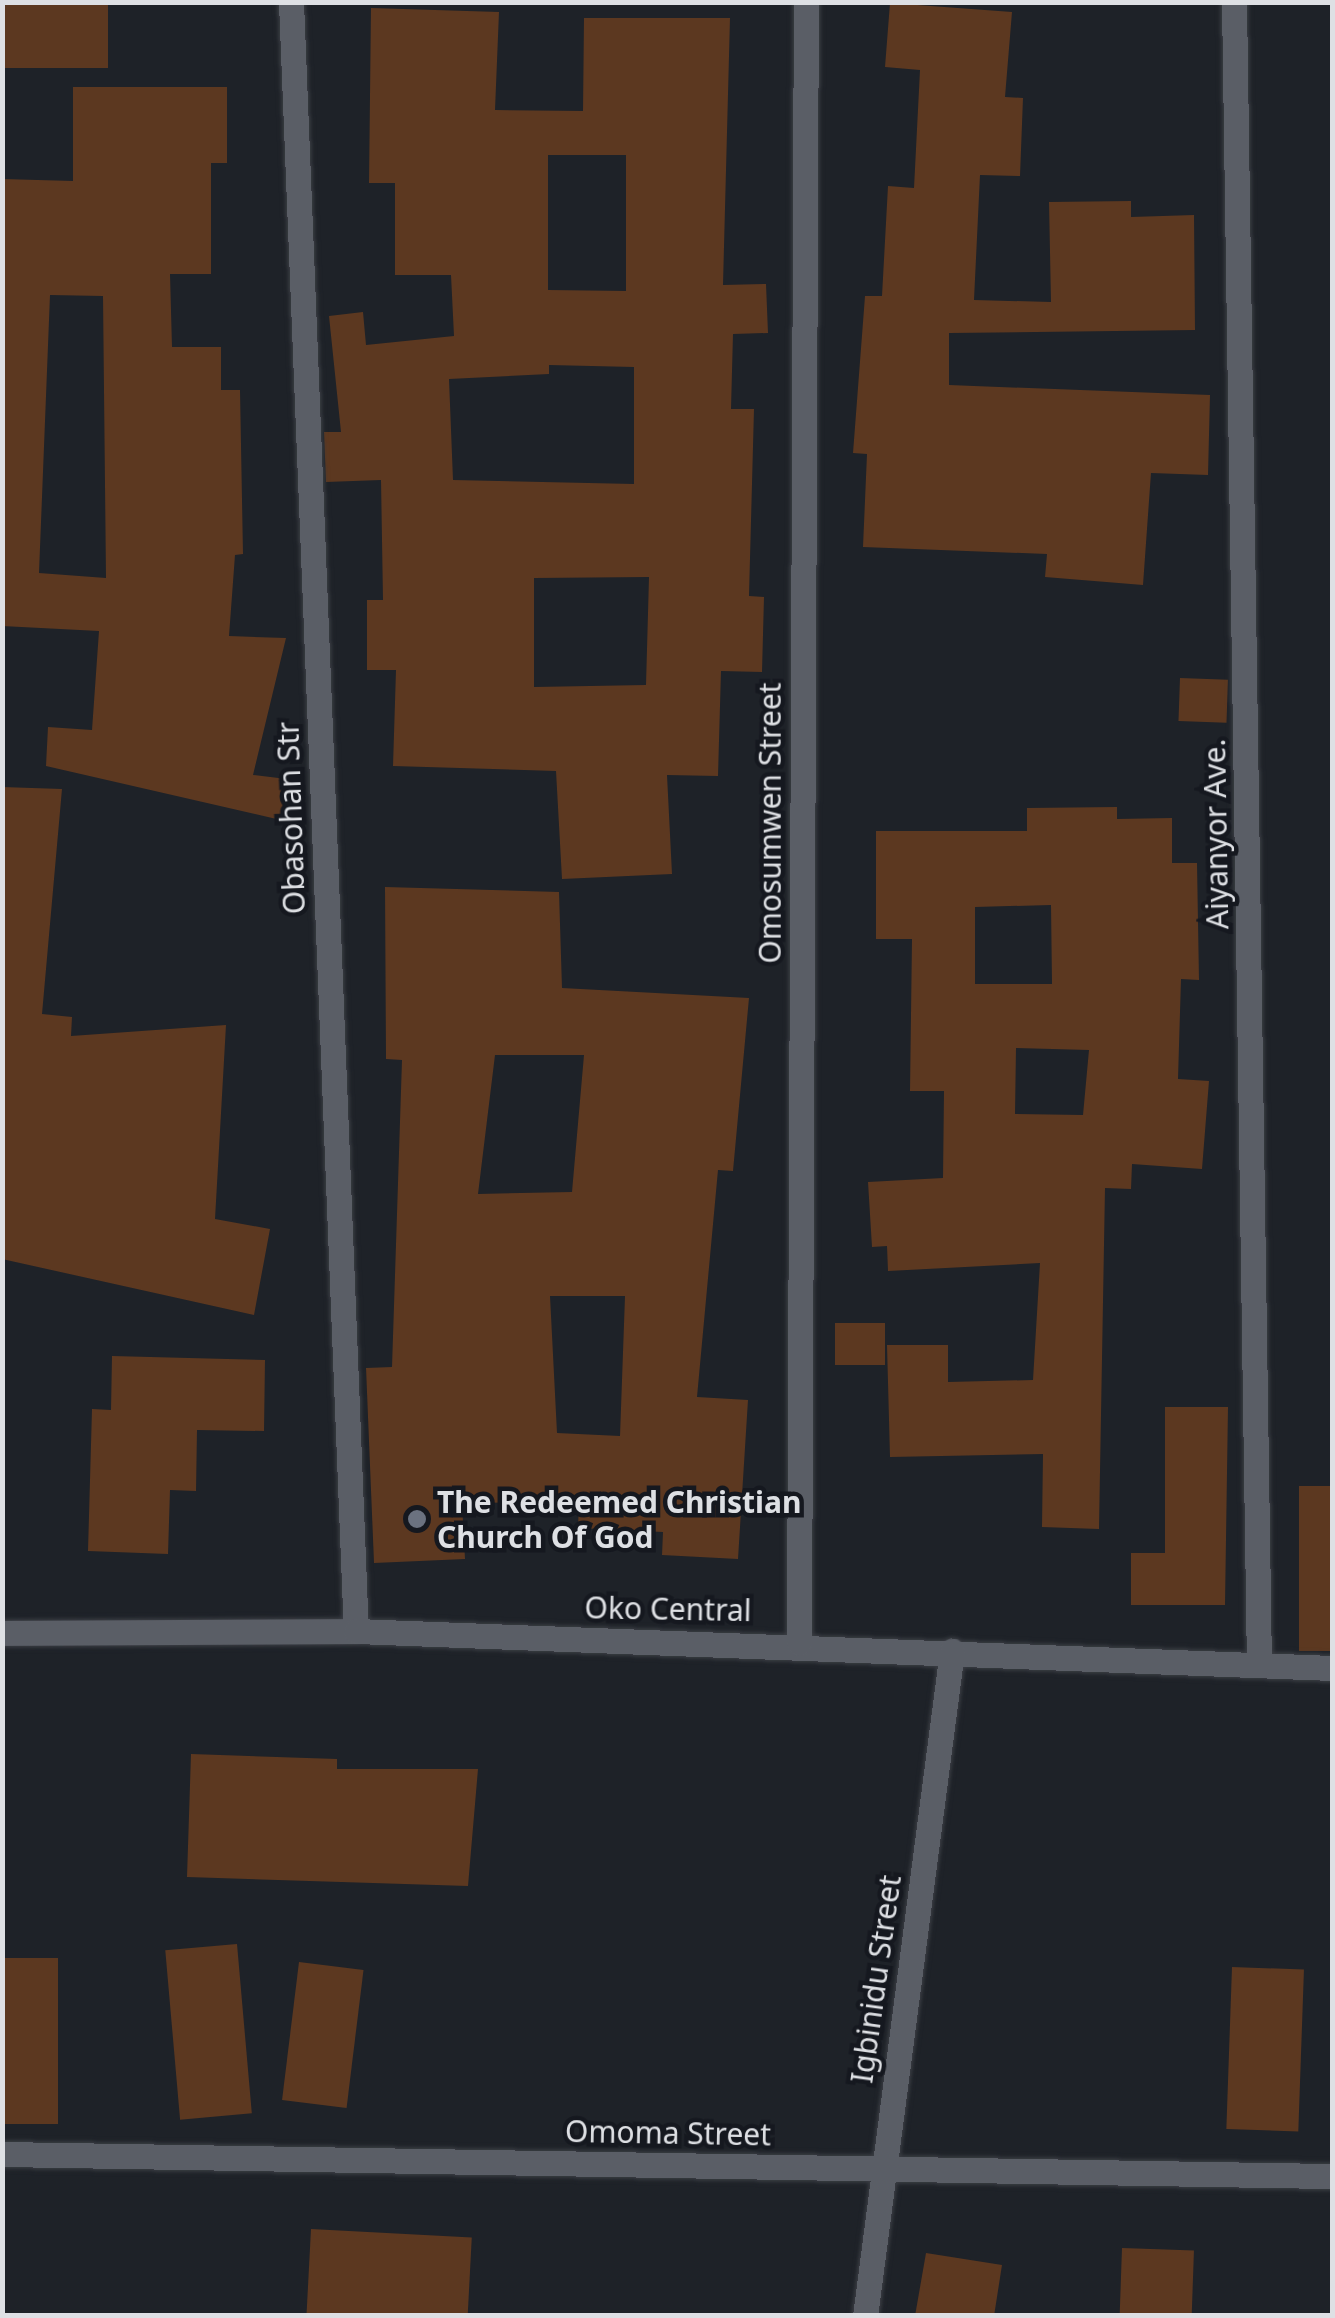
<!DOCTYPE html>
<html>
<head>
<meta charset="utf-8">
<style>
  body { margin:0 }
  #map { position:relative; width:1335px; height:2318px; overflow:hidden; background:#1e2228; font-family:"Noto Sans",sans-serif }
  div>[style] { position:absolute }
  .building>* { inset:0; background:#5c3820; transform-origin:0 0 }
  .roads { filter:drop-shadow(0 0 2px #3b3e44) drop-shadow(0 0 2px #3b3e44) }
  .street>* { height:25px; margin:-12.5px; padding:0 12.5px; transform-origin:12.5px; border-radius:12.5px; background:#5a5e66 }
  .dots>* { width:28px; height:28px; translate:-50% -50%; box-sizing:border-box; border:5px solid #15181f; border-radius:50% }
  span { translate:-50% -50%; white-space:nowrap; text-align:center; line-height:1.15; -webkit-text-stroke:9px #15181f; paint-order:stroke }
  .street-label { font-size:30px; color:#dee0e4 }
  .poi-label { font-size:30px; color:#dee0e4; font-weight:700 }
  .left { translate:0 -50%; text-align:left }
  .frame { position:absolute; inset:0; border:5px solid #dee0e4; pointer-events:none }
</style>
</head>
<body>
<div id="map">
  <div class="building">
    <i style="left:2px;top:2px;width:106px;height:66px"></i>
    <i style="clip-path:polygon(890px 3px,1012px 12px,1005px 97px,1023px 98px,1020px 176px,980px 175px,974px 300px,1051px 302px,1049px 202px,1131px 201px,1131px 217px,1194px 215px,1195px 330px,949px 333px,949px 385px,1210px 395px,1208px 475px,1151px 473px,1143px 585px,1045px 577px,1047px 554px,863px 547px,867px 454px,853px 453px,865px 296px,882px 296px,888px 186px,914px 188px,920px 70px,885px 67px)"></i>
    <i style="clip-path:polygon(evenodd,371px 8px,499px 12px,495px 110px,583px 111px,584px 18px,730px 18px,723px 285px,766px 284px,768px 333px,733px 334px,731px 409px,754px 409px,749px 596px,764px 597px,762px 672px,721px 671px,718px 776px,667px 775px,672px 874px,562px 879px,556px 771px,393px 766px,396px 670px,367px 670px,367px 600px,383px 600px,381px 480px,326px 482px,324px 432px,341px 432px,329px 316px,363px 312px,366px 345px,454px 336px,451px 275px,395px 275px,395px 183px,369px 183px,371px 8px,548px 155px,626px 155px,626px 291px,548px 290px,548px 155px,371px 8px,549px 365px,634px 367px,634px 484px,453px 480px,449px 379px,549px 374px,549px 365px,371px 8px,649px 577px,646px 685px,534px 687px,534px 578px,649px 577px)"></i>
    <i style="clip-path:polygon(evenodd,73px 87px,227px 87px,227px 163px,211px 163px,211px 274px,170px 274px,172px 347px,221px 347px,221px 390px,240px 390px,243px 554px,235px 555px,229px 636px,286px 638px,253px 775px,303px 781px,298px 824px,46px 766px,48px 727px,92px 730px,99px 631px,2px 626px,2px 179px,73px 181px,73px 87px,50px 295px,103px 296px,106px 578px,39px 573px,50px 295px)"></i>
    <i style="left:1180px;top:678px;width:48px;height:43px;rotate:2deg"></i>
    <i style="clip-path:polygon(2px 787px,62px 789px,42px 1014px,72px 1017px,71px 1036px,226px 1025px,215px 1219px,270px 1229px,254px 1315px,2px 1259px)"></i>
    <i style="clip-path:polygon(evenodd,1117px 807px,1117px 819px,1172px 818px,1172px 863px,1197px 863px,1199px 980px,1181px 979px,1178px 1079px,1209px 1081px,1202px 1169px,1132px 1164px,1131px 1189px,1105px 1188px,1099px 1529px,1042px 1527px,1043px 1454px,890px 1457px,887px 1345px,948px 1345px,948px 1382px,1033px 1380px,1040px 1263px,888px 1271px,887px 1246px,872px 1247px,868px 1182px,943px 1178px,944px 1091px,910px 1091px,912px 939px,876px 939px,876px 831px,1027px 831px,1027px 808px,1117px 807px,1051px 905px,1052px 984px,975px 984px,975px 907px,1051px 905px,1117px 807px,1016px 1048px,1089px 1050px,1083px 1115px,1015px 1114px,1016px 1048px)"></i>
    <i style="clip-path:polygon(evenodd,385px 887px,559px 892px,562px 988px,749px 998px,733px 1171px,718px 1170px,697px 1397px,748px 1400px,738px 1559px,662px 1555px,663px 1532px,578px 1528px,579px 1502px,462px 1503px,465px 1559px,374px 1563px,366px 1368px,392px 1367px,402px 1060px,386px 1059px,385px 887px,495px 1055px,584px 1055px,572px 1192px,478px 1194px,495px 1055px,385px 887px,550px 1296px,625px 1296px,620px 1436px,557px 1433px,550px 1296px)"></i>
    <i style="left:835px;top:1323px;width:50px;height:42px"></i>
    <i style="clip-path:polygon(112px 1356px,265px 1360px,264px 1431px,197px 1430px,196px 1491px,170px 1490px,168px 1554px,88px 1551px,92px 1409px,111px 1410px)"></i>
    <i style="clip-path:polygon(1165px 1407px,1228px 1407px,1225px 1605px,1131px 1605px,1131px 1553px,1165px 1553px)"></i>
    <i style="left:1299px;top:1486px;width:33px;height:165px"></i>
    <i style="clip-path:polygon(191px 1754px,337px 1759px,337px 1769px,478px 1769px,468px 1886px,187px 1877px)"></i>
    <i style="left:237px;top:1944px;width:170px;height:72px;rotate:85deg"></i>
    <i style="left:58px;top:1958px;width:166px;height:56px;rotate:90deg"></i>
    <i style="left:299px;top:1962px;width:65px;height:139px;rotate:7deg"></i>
    <i style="left:1232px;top:1967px;width:72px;height:162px;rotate:2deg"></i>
    <i style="left:311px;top:2229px;width:161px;height:87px;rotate:3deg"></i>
    <i style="left:1122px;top:2248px;width:72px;height:68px;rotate:2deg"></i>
    <i style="clip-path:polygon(926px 2253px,1002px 2265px,994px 2316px,915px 2316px)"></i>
  </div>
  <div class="roads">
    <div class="street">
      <i style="left:291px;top:2px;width:1630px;rotate:87.72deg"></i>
      <i style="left:1234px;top:2px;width:1663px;rotate:89.14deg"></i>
      <i style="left:2px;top:1633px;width:354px;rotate:-0.3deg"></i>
      <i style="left:356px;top:1631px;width:977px;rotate:2.17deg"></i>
      <i style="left:799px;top:1643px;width:1641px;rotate:-89.76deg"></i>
      <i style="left:2px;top:2154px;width:1330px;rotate:0.95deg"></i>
      <i style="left:865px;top:2316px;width:671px;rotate:-82.55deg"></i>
    </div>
  </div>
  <div class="dots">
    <i style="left:417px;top:1519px;background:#6b7280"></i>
  </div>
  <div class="street-label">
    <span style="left:291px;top:818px;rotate:-92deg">Obasohan Str</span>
    <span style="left:770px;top:823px;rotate:-90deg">Omosumwen Street</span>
    <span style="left:1216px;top:834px;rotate:-91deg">Aiyanyor Ave.</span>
    <span style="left:668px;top:1609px;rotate:1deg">Oko Central</span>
    <span style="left:876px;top:1979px;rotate:-82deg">Igbinidu Street</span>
    <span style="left:668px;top:2133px;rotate:1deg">Omoma Street</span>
  </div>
  <div class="poi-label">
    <span class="left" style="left:437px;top:1519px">The Redeemed Christian<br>Church Of God</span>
  </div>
  <div class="frame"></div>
</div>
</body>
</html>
